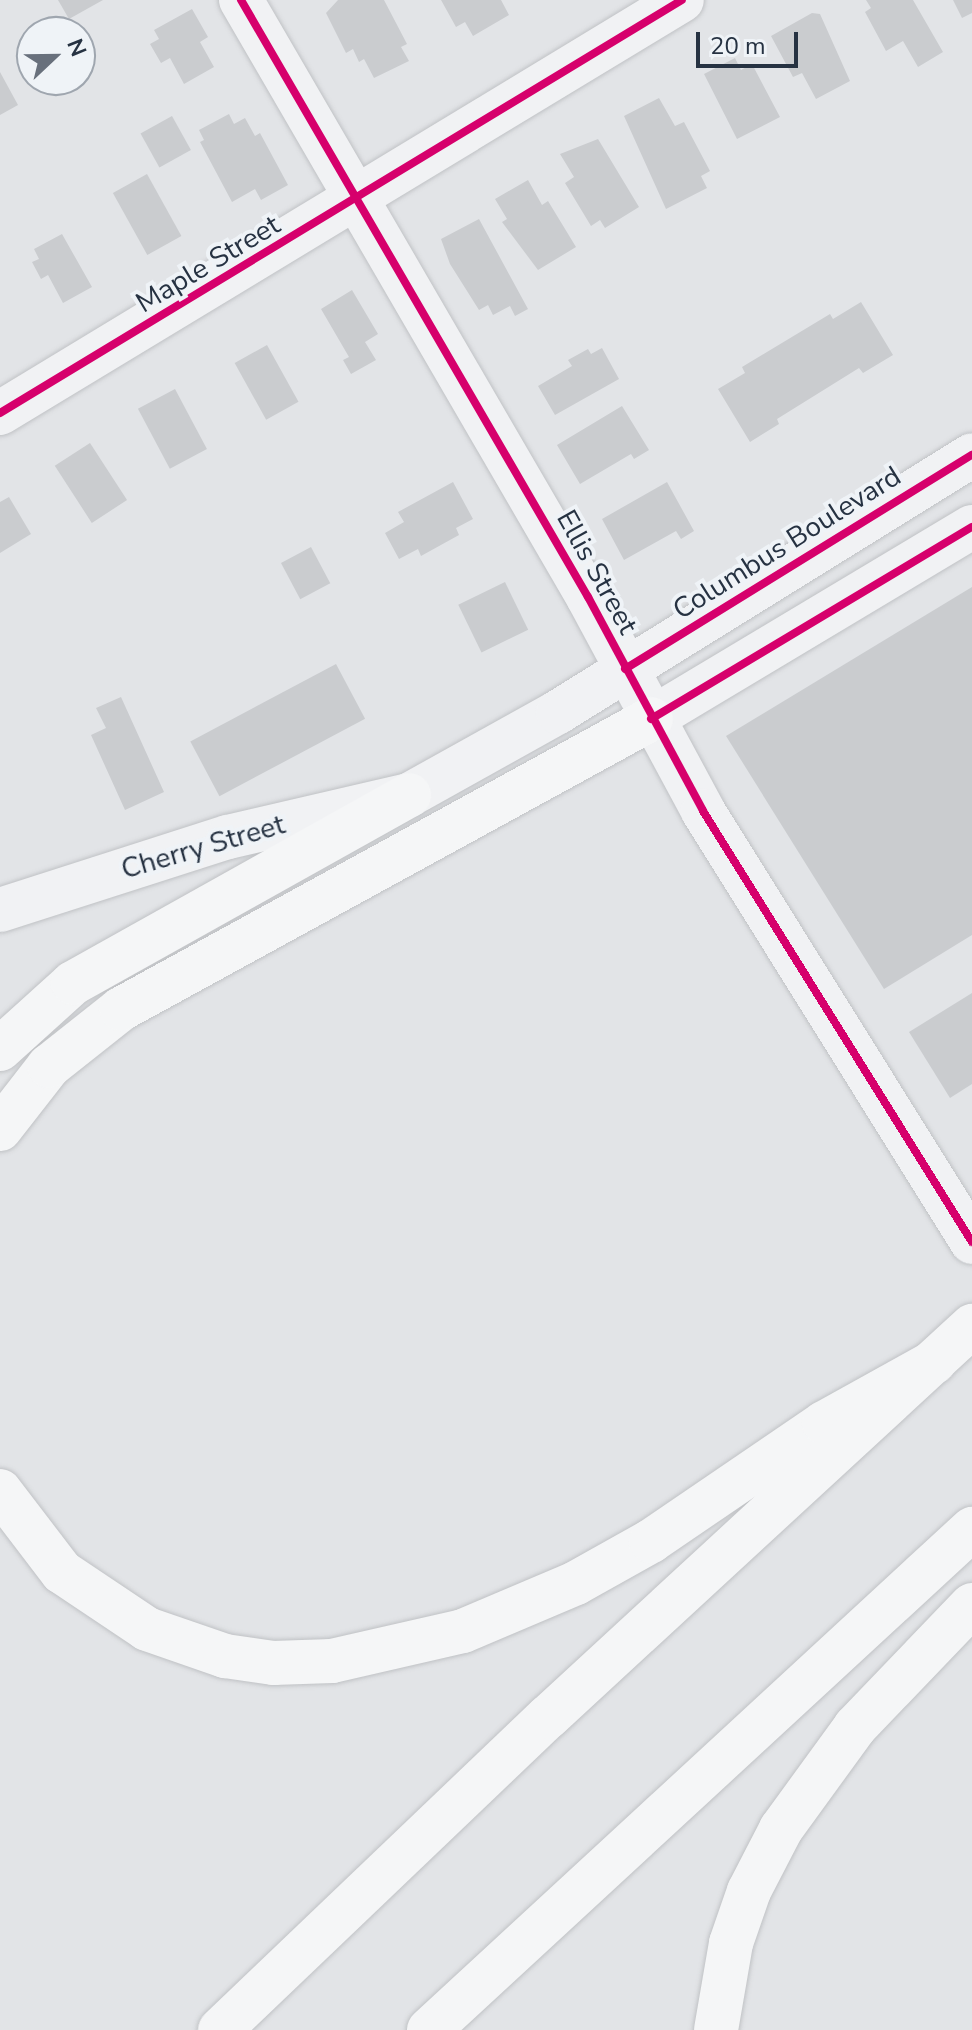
<!DOCTYPE html>
<html>
<head>
<meta charset="utf-8">
<style>
  body { margin:0 }
  #map { position:relative; width:972px; height:2030px; overflow:hidden; background:#e2e4e7; font-family:"Nunito Sans",sans-serif }
  div>[style] { position:absolute }
  .building>* { inset:0; background:#cacccf; transform-origin:0 0 }
  .roads { filter:drop-shadow(0 0 2px #c0c2c5) drop-shadow(0 0 2px #c0c2c5) }
  .minor>* { height:44px; margin:-22px; padding:0 22px; transform-origin:22px; border-radius:22px; background:#f1f2f4 }
  .highway>* { height:44px; margin:-22px; padding:0 22px; transform-origin:22px; border-radius:22px; background:#f5f6f7 }
  .cycleway>* { height:8px; margin:-4px; padding:0 4px; transform-origin:4px; border-radius:4px; background:#d6006c }
  span { translate:-50% -50%; white-space:nowrap; text-align:center; line-height:1.15; -webkit-text-stroke:8px #eff3f7; paint-order:stroke }
  .street-label { font-size:28px; color:#263242 }
  .north { position:absolute; left:16px; top:16px; width:80px; height:80px; box-sizing:border-box; background:#eff3f7; border:2px solid #9fa6af; border-radius:50%; rotate:68deg; font-size:22px; font-weight:700; line-height:32px; text-align:center; color:#263242 }
  .north::after { content:''; display:block; margin:auto; width:28px; height:36px; background:#68707c; clip-path:polygon(50% 0,100% 100%,50% 72%,0 100%) }
  .scale { position:absolute; left:696px; top:32px; width:102px; height:36px; box-sizing:border-box; border:4px solid #263242; border-top:0; padding-left:10px; font-size:24px; line-height:28px; white-space:nowrap; color:#263242; -webkit-text-stroke:6px #eff3f7; paint-order:stroke }
</style>
</head>
<body>
<div id="map">
  <div class="building">
    <i style="clip-path:polygon(58px 0,103px 0,69px 19px)"></i>
    <i style="clip-path:polygon(338px 0,384px 0,407px 44px,401px 47px,409px 61px,374px 78px,364px 59px,359px 62px,353px 49px,346px 53px,326px 13px)"></i>
    <i style="clip-path:polygon(441px 0,501px 0,509px 15px,473px 36px,465px 22px,456px 27px)"></i>
    <i style="clip-path:polygon(866px 0,913px 0,943px 52px,918px 67px,903px 41px,886px 51px,865px 12px,871px 8px)"></i>
    <i style="clip-path:polygon(953px 0,972px 0,972px 13px,962px 18px)"></i>
    <i style="clip-path:polygon(192px 9px,208px 37px,200px 42px,214px 67px,184px 84px,170px 58px,161px 63px,150px 44px,159px 39px,154px 30px)"></i>
    <i style="clip-path:polygon(812px 13px,820px 14px,850px 81px,816px 99px,802px 73px,793px 77px,771px 36px)"></i>
    <i style="clip-path:polygon(735px 58px,741px 70px,752px 64px,780px 117px,737px 139px,704px 74px)"></i>
    <i style="clip-path:polygon(0 72px,18px 105px,0 115px)"></i>
    <i style="clip-path:polygon(659px 98px,675px 126px,684px 122px,710px 171px,701px 176px,707px 188px,666px 209px,624px 116px)"></i>
    <i style="clip-path:polygon(229px 114px,234px 124px,245px 118px,255px 136px,260px 133px,288px 185px,261px 200px,255px 189px,232px 202px,200px 142px,204px 140px,199px 130px)"></i>
    <i style="left:172px;top:116px;width:39px;height:36px;rotate:61deg"></i>
    <i style="clip-path:polygon(598px 139px,639px 207px,605px 228px,600px 220px,591px 226px,565px 183px,574px 177px,560px 154px)"></i>
    <i style="left:147px;top:174px;width:71px;height:39px;rotate:61deg"></i>
    <i style="clip-path:polygon(528px 180px,542px 205px,548px 201px,576px 247px,538px 270px,502px 222px,507px 219px,495px 199px)"></i>
    <i style="clip-path:polygon(479px 219px,528px 309px,515px 316px,510px 306px,493px 315px,488px 305px,479px 310px,450px 264px,441px 239px)"></i>
    <i style="clip-path:polygon(62px 234px,92px 287px,63px 303px,48px 275px,41px 279px,32px 262px,39px 259px,34px 249px)"></i>
    <i style="clip-path:polygon(352px 290px,378px 334px,365px 342px,376px 360px,351px 374px,343px 360px,349px 357px,321px 309px)"></i>
    <i style="clip-path:polygon(861px 302px,893px 355px,863px 373px,859px 368px,777px 419px,779px 424px,750px 442px,718px 389px,745px 373px,742px 367px,830px 314px,833px 319px)"></i>
    <i style="left:267px;top:345px;width:65px;height:37px;rotate:61deg"></i>
    <i style="clip-path:polygon(602px 348px,619px 379px,555px 415px,538px 386px,572px 366px,568px 360px,588px 349px,591px 354px)"></i>
    <i style="left:175px;top:389px;width:68px;height:42px;rotate:62deg"></i>
    <i style="clip-path:polygon(622px 406px,649px 450px,634px 459px,631px 454px,580px 484px,557px 445px)"></i>
    <i style="left:90px;top:443px;width:68px;height:42px;rotate:57deg"></i>
    <i style="clip-path:polygon(453px 482px,473px 519px,456px 528px,459px 535px,421px 556px,418px 549px,399px 559px,385px 533px,404px 522px,398px 512px)"></i>
    <i style="clip-path:polygon(667px 482px,694px 531px,681px 539px,676px 531px,624px 560px,602px 519px)"></i>
    <i style="clip-path:polygon(9px 497px,31px 534px,0 553px,0 502px)"></i>
    <i style="left:311px;top:547px;width:41px;height:34px;rotate:62deg"></i>
    <i style="left:505px;top:582px;width:53px;height:52px;rotate:64deg"></i>
    <i style="clip-path:polygon(972px 587px,972px 935px,884px 989px,726px 736px)"></i>
    <i style="left:336px;top:664px;width:62px;height:165px;rotate:62deg"></i>
    <i style="clip-path:polygon(121px 697px,164px 792px,125px 810px,91px 735px,106px 728px,96px 708px)"></i>
    <i style="clip-path:polygon(972px 993px,972px 1084px,950px 1098px,909px 1032px)"></i>
  </div>
  <div class="roads">
    <div class="minor">
      <i style="left:241px;top:0;width:691px;rotate:59.83deg"></i>
      <i style="left:588px;top:597px;width:243px;rotate:61.7deg"></i>
      <i style="left:703px;top:811px;width:508px;rotate:58.03deg"></i>
      <i style="left:0;top:413px;width:797px;rotate:-31.2deg"></i>
      <i style="left:651px;top:719px;width:374px;rotate:-30.9deg"></i>
      <i style="left:0;top:910px;width:239px;rotate:-17.8deg"></i>
      <i style="left:228px;top:837px;width:186px;rotate:-13.1deg"></i>
      <i style="left:409px;top:795px;width:171px;rotate:-29.1deg"></i>
      <i style="left:558px;top:712px;width:487px;rotate:-31.8deg"></i>
    </div>
    <div class="highway">
      <i style="left:0;top:1049px;width:98px;rotate:-42.1deg"></i>
      <i style="left:73px;top:983px;width:385px;rotate:-29.2deg"></i>
      <i style="left:0;top:1129px;width:80px;rotate:-52.1deg"></i>
      <i style="left:49px;top:1066px;width:92px;rotate:-38.4deg"></i>
      <i style="left:121px;top:1009px;width:604px;rotate:-28.69deg"></i>
      <i style="left:0;top:1491px;width:102px;rotate:52.6deg"></i>
      <i style="left:62px;top:1572px;width:102px;rotate:33.8deg"></i>
      <i style="left:147px;top:1629px;width:83px;rotate:19.1deg"></i>
      <i style="left:225px;top:1656px;width:49px;rotate:8.3deg"></i>
      <i style="left:273px;top:1663px;width:59px;rotate:-1.9deg"></i>
      <i style="left:332px;top:1661px;width:134px;rotate:-12.9deg"></i>
      <i style="left:463px;top:1631px;width:123px;rotate:-23deg"></i>
      <i style="left:576px;top:1583px;width:86px;rotate:-29.2deg"></i>
      <i style="left:651px;top:1541px;width:209px;rotate:-34.3deg"></i>
      <i style="left:824px;top:1423px;width:126px;rotate:-29deg"></i>
      <i style="left:220px;top:2030px;width:453px;rotate:-43.7deg"></i>
      <i style="left:548px;top:1717px;width:577px;rotate:-42.68deg"></i>
      <i style="left:429px;top:2030px;width:739px;rotate:-42.7deg"></i>
      <i style="left:716px;top:2030px;width:88px;rotate:-80.2deg"></i>
      <i style="left:731px;top:1943px;width:55px;rotate:-70.9deg"></i>
      <i style="left:749px;top:1891px;width:70px;rotate:-62.7deg"></i>
      <i style="left:781px;top:1829px;width:126px;rotate:-54deg"></i>
      <i style="left:855px;top:1727px;width:169px;rotate:-46.2deg"></i>
    </div>
  </div>
  <div class="cycleway">
    <i style="left:241px;top:0;width:691px;rotate:59.83deg"></i>
    <i style="left:588px;top:597px;width:243px;rotate:61.7deg"></i>
    <i style="left:703px;top:811px;width:508px;rotate:58.03deg"></i>
    <i style="left:0;top:413px;width:797px;rotate:-31.2deg"></i>
    <i style="left:625px;top:669px;width:408px;rotate:-31.7deg"></i>
    <i style="left:651px;top:719px;width:374px;rotate:-30.9deg"></i>
  </div>
  <div class="street-label">
    <span style="left:208px;top:264px;rotate:-31deg">Maple Street</span>
    <span style="left:787px;top:543px;rotate:-32deg">Columbus Boulevard</span>
    <span style="left:597px;top:572px;rotate:61deg">Ellis Street</span>
    <span style="left:203px;top:847px;rotate:-16deg">Cherry Street</span>
  </div>
  <div class="north">N</div>
  <div class="scale">20 m</div>
</div>
</body>
</html>
